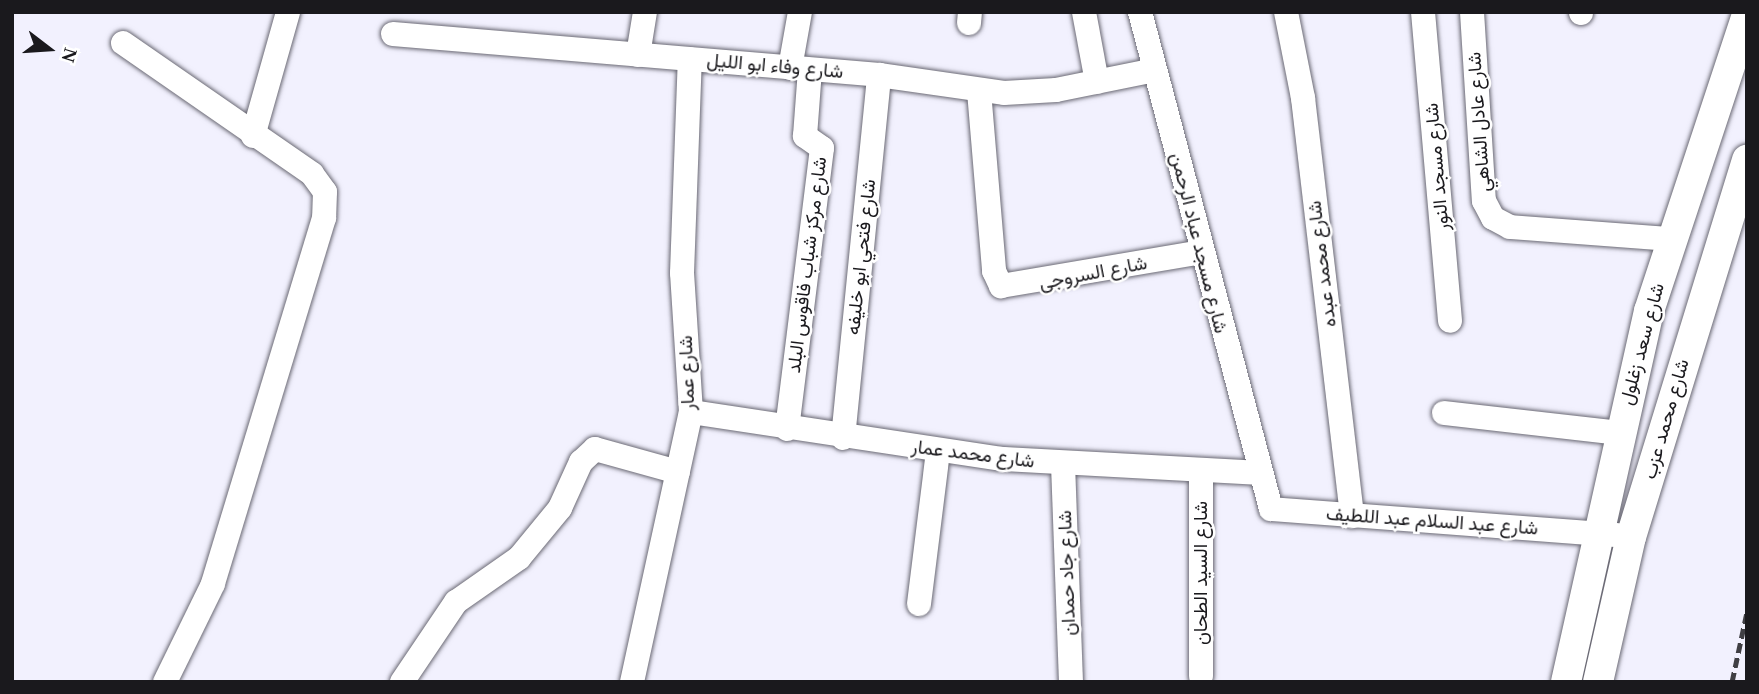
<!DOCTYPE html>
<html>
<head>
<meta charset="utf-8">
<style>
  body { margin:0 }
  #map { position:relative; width:1759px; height:694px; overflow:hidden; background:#f2f1fe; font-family:"Times New Roman",Vazirmatn,serif }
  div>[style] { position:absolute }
  .roads { filter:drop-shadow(0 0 2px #6a6974) drop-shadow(0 0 2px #6a6974) }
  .minor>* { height:24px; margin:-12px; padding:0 12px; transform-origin:12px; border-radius:12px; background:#fff }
  .tertiary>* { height:30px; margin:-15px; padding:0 15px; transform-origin:15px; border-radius:15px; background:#fff }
  .rail>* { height:5px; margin-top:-2.5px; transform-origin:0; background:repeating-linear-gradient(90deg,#403f44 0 10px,transparent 0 15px) }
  span { translate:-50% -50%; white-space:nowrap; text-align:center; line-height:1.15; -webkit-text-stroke:5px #fff; paint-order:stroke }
  .street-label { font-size:19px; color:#1a191d }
  .frame { position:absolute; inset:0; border:14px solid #1a191d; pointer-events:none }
  .north { position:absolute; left:14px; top:14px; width:70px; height:70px; -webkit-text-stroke:5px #fff; paint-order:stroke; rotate:107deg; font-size:19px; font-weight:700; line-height:28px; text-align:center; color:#1a191d }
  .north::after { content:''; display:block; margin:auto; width:24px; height:32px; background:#1a191d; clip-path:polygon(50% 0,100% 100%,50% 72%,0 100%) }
</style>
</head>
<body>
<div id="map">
  <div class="roads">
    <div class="minor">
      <i style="left:1084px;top:12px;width:71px;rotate:79.5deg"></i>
      <i style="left:1140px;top:12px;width:514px;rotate:75.23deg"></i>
      <i style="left:1271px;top:509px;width:347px;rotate:4.3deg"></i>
      <i style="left:1286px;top:12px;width:88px;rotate:78.8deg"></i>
      <i style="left:1303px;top:98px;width:421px;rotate:83.3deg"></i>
      <i style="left:1423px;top:12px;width:310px;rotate:85deg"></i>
      <i style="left:1472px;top:12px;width:189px;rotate:86.4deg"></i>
      <i style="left:1484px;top:201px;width:19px;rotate:62deg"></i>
      <i style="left:1493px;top:218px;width:19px;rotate:28deg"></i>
      <i style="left:1510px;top:227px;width:160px;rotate:4.3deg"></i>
      <i style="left:1581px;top:13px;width:1px;rotate:-90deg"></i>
      <i style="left:969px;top:23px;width:11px;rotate:-85deg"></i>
      <i style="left:393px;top:34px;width:488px;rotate:4.8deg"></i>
      <i style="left:879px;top:75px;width:126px;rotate:8.2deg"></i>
      <i style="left:1004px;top:93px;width:52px;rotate:-3.3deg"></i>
      <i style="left:1056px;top:90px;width:101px;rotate:-11.4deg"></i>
      <i style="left:123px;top:43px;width:230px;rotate:34.7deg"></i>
      <i style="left:312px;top:174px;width:22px;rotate:54deg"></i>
      <i style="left:325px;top:192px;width:26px;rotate:92deg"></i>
      <i style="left:324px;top:218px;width:382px;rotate:106.9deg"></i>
      <i style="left:213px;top:584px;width:109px;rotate:116.1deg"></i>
      <i style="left:638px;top:55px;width:44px;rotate:-80.8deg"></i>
      <i style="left:790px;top:68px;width:57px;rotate:-79.9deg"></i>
      <i style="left:979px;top:91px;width:181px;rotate:85.2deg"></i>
      <i style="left:994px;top:271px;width:17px;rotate:65deg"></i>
      <i style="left:1001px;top:286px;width:203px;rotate:-9.6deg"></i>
      <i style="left:253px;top:136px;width:129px;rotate:-74.2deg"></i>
      <i style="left:691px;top:412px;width:315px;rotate:8.6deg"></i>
      <i style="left:1002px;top:459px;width:257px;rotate:3.1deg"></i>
      <i style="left:1444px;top:413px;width:176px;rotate:6.5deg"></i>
      <i style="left:787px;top:429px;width:283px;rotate:-82.9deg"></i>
      <i style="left:822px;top:148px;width:21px;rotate:-145deg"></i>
      <i style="left:805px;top:136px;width:66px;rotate:-85.7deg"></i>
      <i style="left:843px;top:438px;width:365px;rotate:-84.3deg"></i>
      <i style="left:1063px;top:464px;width:218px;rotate:87.9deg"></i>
      <i style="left:1201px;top:470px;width:206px;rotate:90deg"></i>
      <i style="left:919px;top:604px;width:154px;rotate:-82.9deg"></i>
      <i style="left:402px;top:682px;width:97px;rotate:-56deg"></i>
      <i style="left:456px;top:602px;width:77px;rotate:-34.9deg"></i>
      <i style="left:519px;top:558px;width:65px;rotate:-50.6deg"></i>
      <i style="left:560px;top:508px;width:51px;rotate:-65.5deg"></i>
      <i style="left:581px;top:462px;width:19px;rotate:-43deg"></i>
      <i style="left:595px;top:449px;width:86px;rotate:15.5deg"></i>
      <i style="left:632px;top:682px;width:276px;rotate:-77.7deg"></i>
      <i style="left:691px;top:412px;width:139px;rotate:-93.7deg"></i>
      <i style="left:682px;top:273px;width:214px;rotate:-87.9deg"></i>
    </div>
    <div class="tertiary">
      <i style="left:1566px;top:682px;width:380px;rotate:-77.4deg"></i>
      <i style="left:1649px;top:311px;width:313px;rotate:-71.7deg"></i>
      <i style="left:1598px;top:682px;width:149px;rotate:-77.2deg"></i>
      <i style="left:1631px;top:537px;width:395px;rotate:-72.9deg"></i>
    </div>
  </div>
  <div class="rail">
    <i style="left:1732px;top:682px;width:72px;rotate:-77.9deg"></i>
  </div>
  <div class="street-label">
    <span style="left:775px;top:66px;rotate:5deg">شارع وفاء ابو الليل</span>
    <span style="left:1479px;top:122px;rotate:-94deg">شارع عادل الشاهي</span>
    <span style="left:1437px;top:167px;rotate:-95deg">شارع مسجد النور</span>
    <span style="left:1199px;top:243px;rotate:76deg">شارع مسجد عباد الرحمن</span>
    <span style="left:861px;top:257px;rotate:-84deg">شارع فتحي ابو خليفه</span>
    <span style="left:1322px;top:264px;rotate:-97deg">شارع محمد عبده</span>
    <span style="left:807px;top:265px;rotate:-83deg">شارع مركز شباب فاقوس البلد</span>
    <span style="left:1093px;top:273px;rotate:-11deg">شارع السروجى</span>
    <span style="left:1642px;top:344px;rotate:-75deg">شارع سعد زغلول</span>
    <span style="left:687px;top:373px;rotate:-92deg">شارع عمار</span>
    <span style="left:1666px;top:419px;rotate:-74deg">شارع محمد عزب</span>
    <span style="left:973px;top:454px;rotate:7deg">شارع محمد عمار</span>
    <span style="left:1432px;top:521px;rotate:4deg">شارع عبد السلام عبد اللطيف</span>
    <span style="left:1067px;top:573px;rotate:-92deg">شارع جاد حمدان</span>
    <span style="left:1201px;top:573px;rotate:-90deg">شارع السيد الطحان</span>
  </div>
  <div class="frame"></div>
  <div class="north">N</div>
</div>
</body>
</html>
